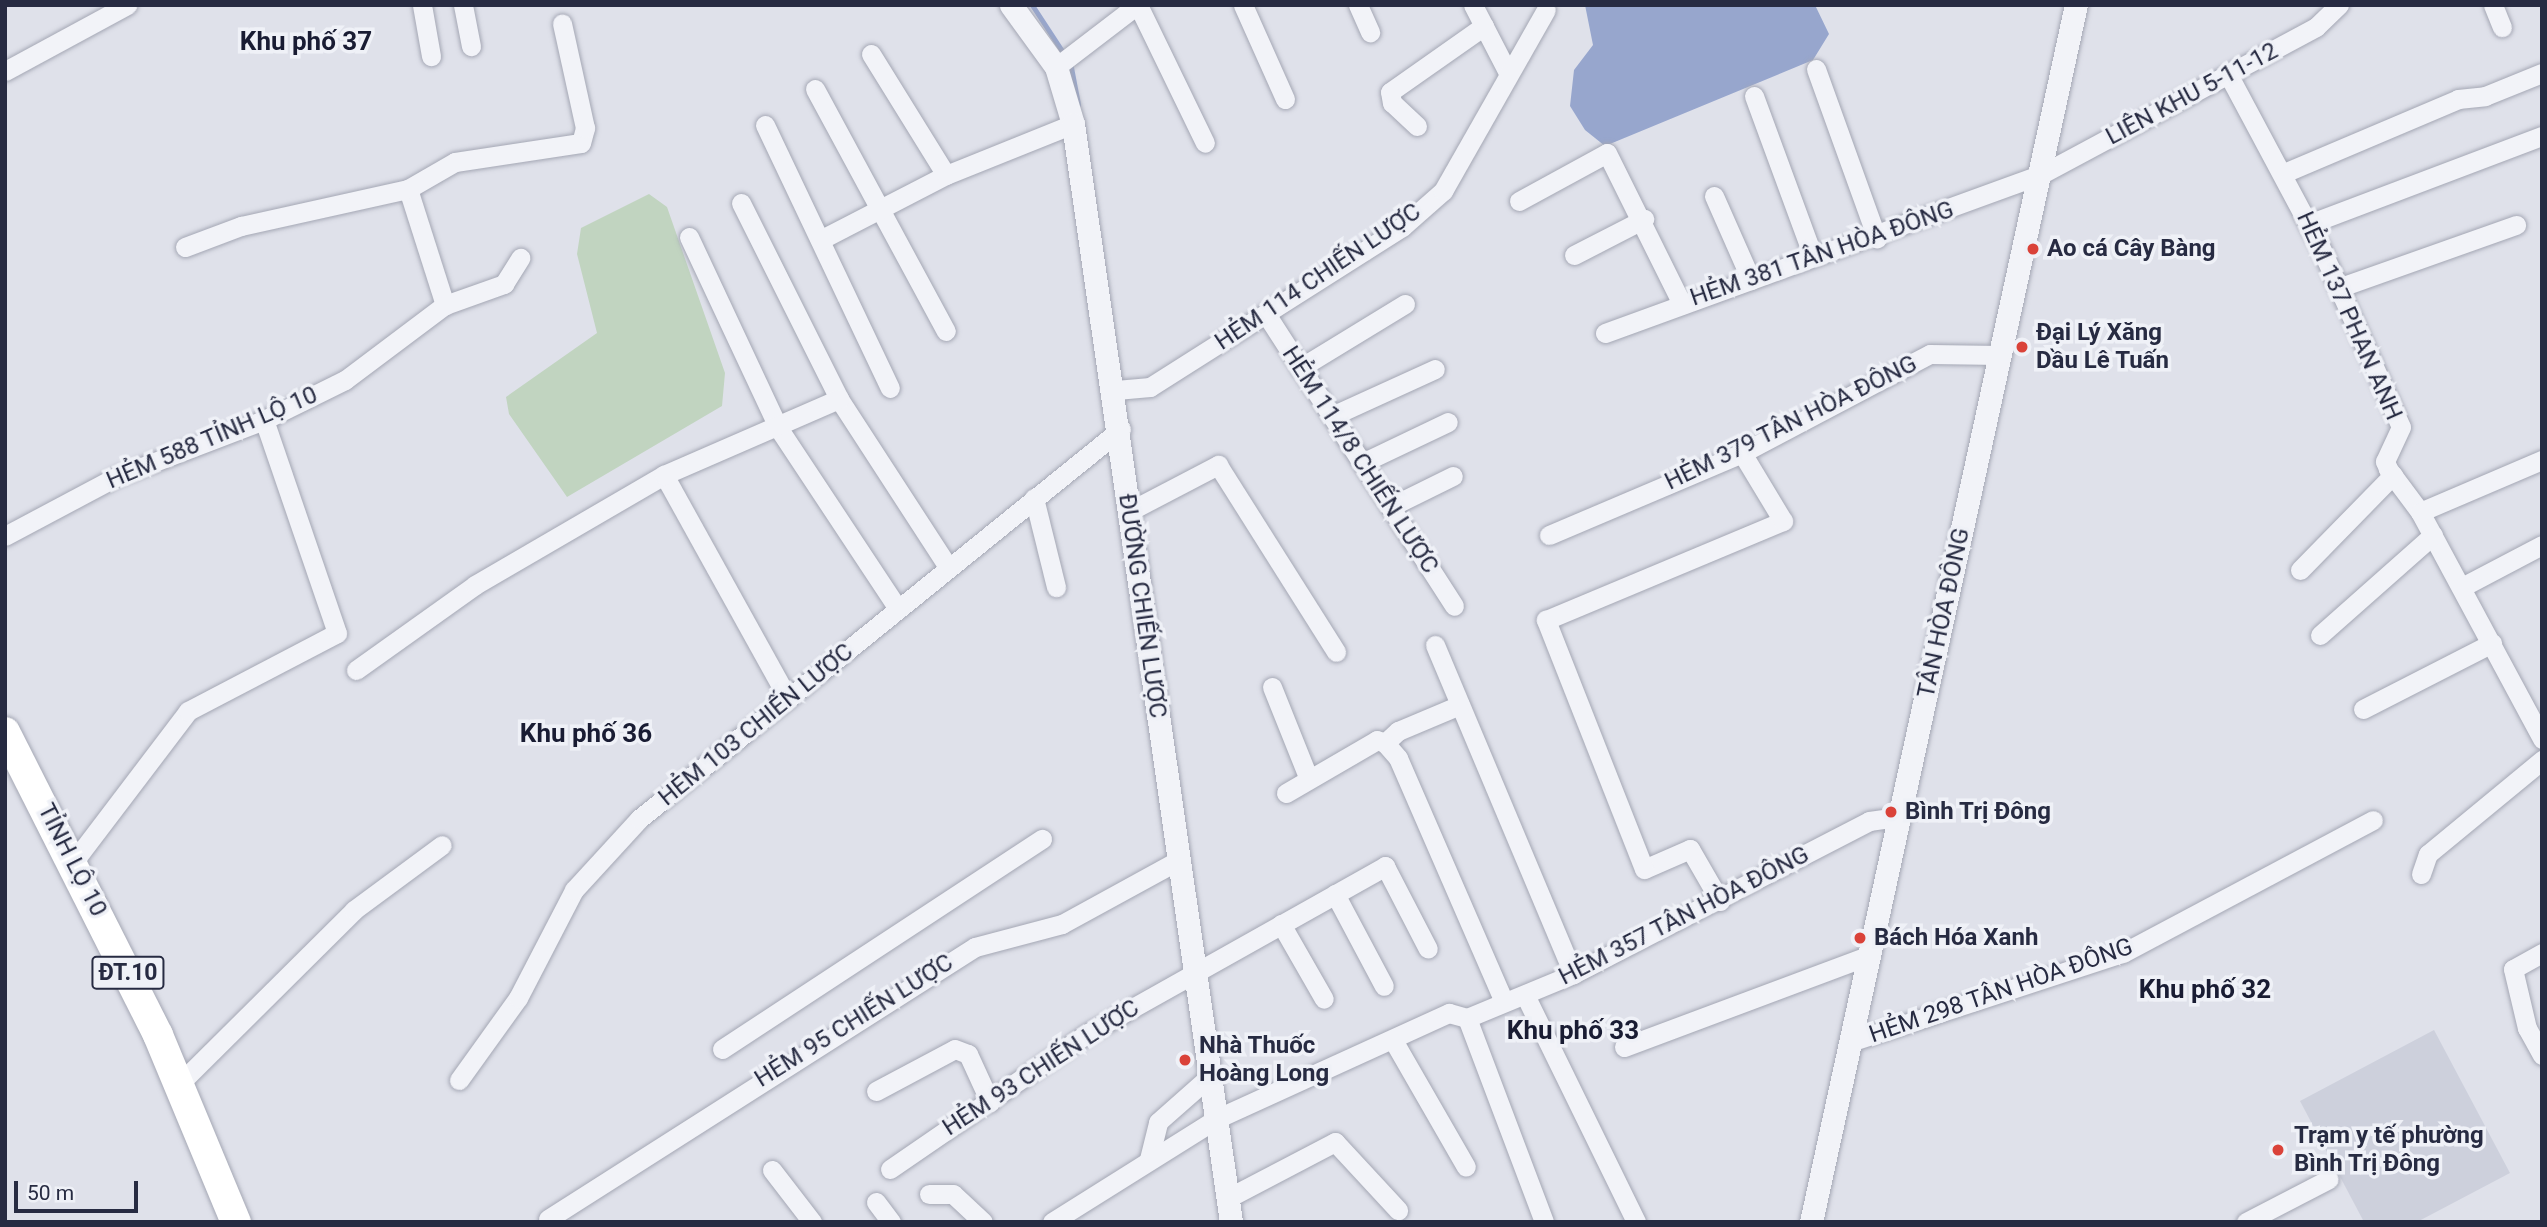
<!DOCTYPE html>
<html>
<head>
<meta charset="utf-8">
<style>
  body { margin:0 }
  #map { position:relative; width:2547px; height:1227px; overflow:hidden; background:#dfe1ea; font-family:Roboto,sans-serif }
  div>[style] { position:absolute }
  .built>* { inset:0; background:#cdd0dc }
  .green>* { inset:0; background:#c1d4c0 }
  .water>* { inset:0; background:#97a6cd }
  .stream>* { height:5px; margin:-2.5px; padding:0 2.5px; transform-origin:2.5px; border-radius:2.5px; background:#97a6cd }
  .roads { filter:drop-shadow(0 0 2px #a4a7b4) drop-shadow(0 0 2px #a4a7b4) }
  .minor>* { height:19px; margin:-9.5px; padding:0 9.5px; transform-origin:9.5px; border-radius:9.5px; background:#f2f3f8 }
  .tertiary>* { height:23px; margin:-11.5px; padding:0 11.5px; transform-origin:11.5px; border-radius:11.5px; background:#f2f3f8 }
  .primary>* { height:30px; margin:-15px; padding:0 15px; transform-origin:15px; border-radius:15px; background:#fff }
  .dots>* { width:19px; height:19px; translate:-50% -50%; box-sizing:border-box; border:4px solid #eff1f7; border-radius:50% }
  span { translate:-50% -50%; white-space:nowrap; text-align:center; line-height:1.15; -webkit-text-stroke:7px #eff1f7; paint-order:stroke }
  .shield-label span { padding:2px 5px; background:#eff1f7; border:2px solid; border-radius:5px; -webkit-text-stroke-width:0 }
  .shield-label { font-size:23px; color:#272b42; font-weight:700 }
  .street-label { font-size:24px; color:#272b42 }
  .poi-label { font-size:24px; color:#272b42; font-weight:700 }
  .left { translate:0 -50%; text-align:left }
  .neighbourhood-label { font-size:26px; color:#191c33; font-weight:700 }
  .frame { position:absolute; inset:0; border:7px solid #272b42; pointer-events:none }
  .scale { position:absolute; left:14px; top:1181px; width:124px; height:32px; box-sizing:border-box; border:4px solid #272b42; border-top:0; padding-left:9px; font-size:21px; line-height:24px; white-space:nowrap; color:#272b42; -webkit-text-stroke:5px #eff1f7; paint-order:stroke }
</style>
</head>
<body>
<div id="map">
  <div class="built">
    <i style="clip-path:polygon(2434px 1030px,2510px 1173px,2417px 1222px,2364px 1222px,2300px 1101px)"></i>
  </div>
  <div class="green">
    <i style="clip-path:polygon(649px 194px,667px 207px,725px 373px,722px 406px,567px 497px,509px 414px,506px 397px,597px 333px,577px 254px,581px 228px)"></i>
  </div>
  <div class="water">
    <i style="clip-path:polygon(1585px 5px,1815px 5px,1829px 34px,1813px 60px,1605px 146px,1585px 130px,1570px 106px,1574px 70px,1593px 45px)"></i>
  </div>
  <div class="stream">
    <i style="left:1032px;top:5px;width:59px;rotate:56.9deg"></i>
    <i style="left:1070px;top:62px;width:43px;rotate:79.2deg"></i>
  </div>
  <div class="roads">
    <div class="minor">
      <i style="left:422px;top:5px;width:52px;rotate:80deg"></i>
      <i style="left:463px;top:5px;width:42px;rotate:79deg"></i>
      <i style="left:1138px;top:5px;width:153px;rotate:64.1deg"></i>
      <i style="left:1243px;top:5px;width:103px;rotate:65.9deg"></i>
      <i style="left:1358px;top:5px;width:30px;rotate:66deg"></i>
      <i style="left:1473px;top:5px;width:74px;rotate:62.7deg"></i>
      <i style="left:2493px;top:5px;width:24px;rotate:68deg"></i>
      <i style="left:871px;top:54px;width:142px;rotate:58.2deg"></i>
      <i style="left:1056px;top:67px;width:102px;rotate:-37.4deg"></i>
      <i style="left:1816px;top:69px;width:180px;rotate:70.2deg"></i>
      <i style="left:5px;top:71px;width:139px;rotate:-28.4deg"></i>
      <i style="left:2228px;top:74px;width:195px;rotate:61.9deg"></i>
      <i style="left:2320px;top:246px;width:198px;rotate:65.9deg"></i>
      <i style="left:2401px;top:427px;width:38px;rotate:115deg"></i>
      <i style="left:2385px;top:461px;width:9px;rotate:69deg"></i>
      <i style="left:2388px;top:469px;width:54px;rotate:53.3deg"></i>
      <i style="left:2420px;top:512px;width:258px;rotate:61.7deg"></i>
      <i style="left:815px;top:89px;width:275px;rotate:61.6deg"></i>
      <i style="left:1754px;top:96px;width:168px;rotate:69.8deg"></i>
      <i style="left:765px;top:125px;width:291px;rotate:64.6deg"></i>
      <i style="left:1417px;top:126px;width:34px;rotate:-137deg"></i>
      <i style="left:1392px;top:103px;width:11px;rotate:-100deg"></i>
      <i style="left:1390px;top:92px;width:115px;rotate:-35.1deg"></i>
      <i style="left:2284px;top:173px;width:189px;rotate:-23deg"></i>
      <i style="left:2458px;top:99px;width:27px;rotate:-6deg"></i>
      <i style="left:2485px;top:96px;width:61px;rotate:-22deg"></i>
      <i style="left:408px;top:189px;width:122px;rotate:72.3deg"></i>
      <i style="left:1714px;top:196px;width:92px;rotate:66.2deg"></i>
      <i style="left:1519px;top:201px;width:100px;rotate:-28.6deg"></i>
      <i style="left:1607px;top:153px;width:169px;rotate:63.6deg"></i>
      <i style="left:741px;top:203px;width:219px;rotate:63.4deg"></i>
      <i style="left:839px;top:399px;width:200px;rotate:57deg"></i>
      <i style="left:2309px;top:224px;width:249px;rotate:-20.7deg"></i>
      <i style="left:689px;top:237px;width:212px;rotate:64.9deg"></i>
      <i style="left:779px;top:429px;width:216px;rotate:56.5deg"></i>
      <i style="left:820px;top:240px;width:142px;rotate:-27.3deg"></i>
      <i style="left:946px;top:175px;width:137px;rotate:-21.9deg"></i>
      <i style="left:185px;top:247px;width:60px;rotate:-20.6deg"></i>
      <i style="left:241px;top:226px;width:171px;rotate:-12.5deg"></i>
      <i style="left:408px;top:189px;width:54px;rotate:-29.9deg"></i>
      <i style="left:455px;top:162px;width:127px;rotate:-8.6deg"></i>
      <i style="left:581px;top:143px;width:16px;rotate:-75deg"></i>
      <i style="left:585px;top:128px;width:107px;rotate:-102.4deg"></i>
      <i style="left:1574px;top:255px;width:79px;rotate:-27.2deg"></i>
      <i style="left:2338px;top:288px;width:189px;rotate:-19.5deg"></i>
      <i style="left:1266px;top:314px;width:347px;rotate:57.2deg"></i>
      <i style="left:1605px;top:333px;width:463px;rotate:-20deg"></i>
      <i style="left:2040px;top:175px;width:313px;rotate:-28.2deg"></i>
      <i style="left:2316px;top:27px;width:32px;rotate:-44deg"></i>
      <i style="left:1300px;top:368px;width:123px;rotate:-31.4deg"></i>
      <i style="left:1116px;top:390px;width:34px;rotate:-5deg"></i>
      <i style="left:1150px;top:387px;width:299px;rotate:-32.4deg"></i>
      <i style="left:1402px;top:227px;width:55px;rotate:-41.3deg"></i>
      <i style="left:1443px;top:191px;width:208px;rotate:-60.4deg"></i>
      <i style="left:1332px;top:416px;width:113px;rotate:-24.5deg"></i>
      <i style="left:1362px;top:463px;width:95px;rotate:-25.5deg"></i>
      <i style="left:664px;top:475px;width:256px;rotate:61deg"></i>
      <i style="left:1034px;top:498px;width:92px;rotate:76.1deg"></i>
      <i style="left:1390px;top:507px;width:70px;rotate:-26.2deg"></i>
      <i style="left:1128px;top:512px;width:102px;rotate:-27.6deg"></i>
      <i style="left:1218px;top:465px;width:221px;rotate:57.7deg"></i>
      <i style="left:2420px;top:512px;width:133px;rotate:-23.1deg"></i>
      <i style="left:1549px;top:535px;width:210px;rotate:-23deg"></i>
      <i style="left:1742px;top:453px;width:212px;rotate:-27.8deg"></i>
      <i style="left:1930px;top:354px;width:70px;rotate:0.8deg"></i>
      <i style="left:5px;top:536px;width:128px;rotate:-28deg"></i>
      <i style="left:118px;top:476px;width:156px;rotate:-21deg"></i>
      <i style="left:264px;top:420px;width:90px;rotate:-26.3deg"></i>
      <i style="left:345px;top:380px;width:125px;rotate:-36.9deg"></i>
      <i style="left:445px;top:305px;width:63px;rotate:-19.6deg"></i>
      <i style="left:504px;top:284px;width:31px;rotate:-58deg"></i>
      <i style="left:2300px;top:570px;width:133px;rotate:-45.6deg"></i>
      <i style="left:2462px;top:587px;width:90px;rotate:-27.7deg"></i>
      <i style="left:2320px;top:635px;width:151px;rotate:-41.5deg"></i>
      <i style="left:1435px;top:645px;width:357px;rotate:67.2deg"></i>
      <i style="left:356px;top:670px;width:146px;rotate:-35.5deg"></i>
      <i style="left:475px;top:585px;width:219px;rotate:-30.2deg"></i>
      <i style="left:664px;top:475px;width:191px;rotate:-23.5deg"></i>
      <i style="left:1272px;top:687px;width:97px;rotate:68.2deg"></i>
      <i style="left:2363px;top:709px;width:145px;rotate:-27.1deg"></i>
      <i style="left:1385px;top:743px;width:18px;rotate:-43deg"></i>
      <i style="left:1398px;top:731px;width:67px;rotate:-22.8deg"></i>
      <i style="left:1286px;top:793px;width:105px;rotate:-30.2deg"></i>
      <i style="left:1377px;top:740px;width:9px;rotate:21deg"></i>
      <i style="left:1385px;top:743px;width:20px;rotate:49deg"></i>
      <i style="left:1398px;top:758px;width:266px;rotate:66.5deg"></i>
      <i style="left:75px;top:860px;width:187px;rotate:-52.8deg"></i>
      <i style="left:188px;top:711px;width:168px;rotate:-27.6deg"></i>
      <i style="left:337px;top:633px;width:225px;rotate:-108.9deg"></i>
      <i style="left:2421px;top:874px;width:21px;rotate:-71deg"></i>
      <i style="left:2428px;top:854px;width:148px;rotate:-39.5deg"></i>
      <i style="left:1335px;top:894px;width:104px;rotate:62deg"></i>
      <i style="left:1720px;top:901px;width:60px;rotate:-120deg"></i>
      <i style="left:1690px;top:849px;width:50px;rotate:156.5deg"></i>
      <i style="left:1644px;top:869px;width:268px;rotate:-111.5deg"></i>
      <i style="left:1546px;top:620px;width:257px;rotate:-22.7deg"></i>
      <i style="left:1783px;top:521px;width:79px;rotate:-121.1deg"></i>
      <i style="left:1281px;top:924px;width:86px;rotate:60.2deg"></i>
      <i style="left:2542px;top:953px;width:33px;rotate:151deg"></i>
      <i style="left:2513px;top:969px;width:61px;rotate:76.7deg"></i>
      <i style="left:2527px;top:1028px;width:31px;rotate:61deg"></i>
      <i style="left:1525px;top:995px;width:253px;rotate:63.9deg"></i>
      <i style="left:1467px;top:1018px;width:115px;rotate:-22.5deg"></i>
      <i style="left:1573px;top:974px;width:333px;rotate:-27.3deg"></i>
      <i style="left:1869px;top:821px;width:30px;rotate:-8deg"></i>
      <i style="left:1467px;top:1018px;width:218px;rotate:69.3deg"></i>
      <i style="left:1393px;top:1040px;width:146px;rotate:60.1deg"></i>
      <i style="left:1850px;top:1042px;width:287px;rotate:-18.1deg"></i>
      <i style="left:2123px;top:953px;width:283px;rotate:-28deg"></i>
      <i style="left:1624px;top:1047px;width:263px;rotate:-20.5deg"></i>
      <i style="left:722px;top:1049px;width:383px;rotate:-33.3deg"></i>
      <i style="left:459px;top:1080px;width:101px;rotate:-54.3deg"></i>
      <i style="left:518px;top:998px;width:122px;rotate:-62.6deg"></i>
      <i style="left:574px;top:890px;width:96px;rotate:-47.5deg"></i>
      <i style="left:639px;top:819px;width:620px;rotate:-38.98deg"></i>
      <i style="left:180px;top:1083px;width:245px;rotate:-44.8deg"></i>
      <i style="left:354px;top:910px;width:109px;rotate:-36.5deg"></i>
      <i style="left:876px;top:1091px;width:89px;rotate:-28deg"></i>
      <i style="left:955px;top:1049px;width:14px;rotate:21deg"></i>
      <i style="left:968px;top:1054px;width:53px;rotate:65.4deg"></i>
      <i style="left:1149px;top:1159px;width:38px;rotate:-76deg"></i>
      <i style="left:1158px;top:1122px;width:69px;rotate:-41.5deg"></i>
      <i style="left:890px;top:1169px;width:240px;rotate:-34.5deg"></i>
      <i style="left:1088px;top:1033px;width:341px;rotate:-29.3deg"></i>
      <i style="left:1385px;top:866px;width:93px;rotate:62.6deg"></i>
      <i style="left:772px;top:1170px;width:66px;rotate:52.4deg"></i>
      <i style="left:929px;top:1194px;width:24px"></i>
      <i style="left:953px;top:1194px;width:41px;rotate:43deg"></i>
      <i style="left:1228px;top:1198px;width:121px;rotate:-27.6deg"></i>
      <i style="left:1335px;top:1142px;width:93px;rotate:47.2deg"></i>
      <i style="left:876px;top:1202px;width:25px;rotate:53deg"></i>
      <i style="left:548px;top:1219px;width:506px;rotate:-32.5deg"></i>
      <i style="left:975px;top:947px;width:90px;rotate:-14.8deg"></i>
      <i style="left:1062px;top:924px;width:133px;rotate:-28.7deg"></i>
      <i style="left:1052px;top:1222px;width:194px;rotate:-32.1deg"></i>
      <i style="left:1216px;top:1119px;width:256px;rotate:-24.5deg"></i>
      <i style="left:1449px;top:1013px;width:19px;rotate:16deg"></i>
      <i style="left:2246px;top:1222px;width:93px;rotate:-27.4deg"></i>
    </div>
    <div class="tertiary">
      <i style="left:1011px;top:5px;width:77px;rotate:54deg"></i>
      <i style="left:1056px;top:67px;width:59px;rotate:73.4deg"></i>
      <i style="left:1073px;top:124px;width:1109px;rotate:81.81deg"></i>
      <i style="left:1811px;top:1222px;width:1246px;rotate:-77.72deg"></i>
    </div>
    <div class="primary">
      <i style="left:5px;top:732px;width:339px;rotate:63.2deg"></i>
      <i style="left:158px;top:1035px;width:203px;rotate:67.4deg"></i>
    </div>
  </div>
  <div class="dots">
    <i style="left:2033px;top:249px;background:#da4239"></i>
    <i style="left:2022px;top:347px;background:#da4239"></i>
    <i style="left:1891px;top:812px;background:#da4239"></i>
    <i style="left:1860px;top:938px;background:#da4239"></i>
    <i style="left:1185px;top:1060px;background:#da4239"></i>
    <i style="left:2278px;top:1150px;background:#da4239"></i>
  </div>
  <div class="shield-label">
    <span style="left:128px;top:973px">ĐT.10</span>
  </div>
  <div class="street-label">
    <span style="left:2192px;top:94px;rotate:-28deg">LIÊN KHU 5-11-12</span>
    <span style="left:1822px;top:254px;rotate:-19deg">HẺM 381 TÂN HÒA ĐÔNG</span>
    <span style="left:1318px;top:277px;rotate:-34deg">HẺM 114 CHIẾN LƯỢC</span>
    <span style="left:2349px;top:316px;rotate:66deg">HẺM 137 PHAN ANH</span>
    <span style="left:1791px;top:423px;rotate:-26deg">HẺM 379 TÂN HÒA ĐÔNG</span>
    <span style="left:212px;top:438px;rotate:-23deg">HẺM 588 TỈNH LỘ 10</span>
    <span style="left:1360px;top:460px;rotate:57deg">HẺM 114/8 CHIẾN LƯỢC</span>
    <span style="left:1142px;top:606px;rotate:82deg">ĐƯỜNG CHIẾN LƯỢC</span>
    <span style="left:1944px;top:613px;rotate:-78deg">TÂN HÒA ĐÔNG</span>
    <span style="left:756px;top:725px;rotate:-39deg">HẺM 103 CHIẾN LƯỢC</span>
    <span style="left:72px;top:860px;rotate:63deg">TỈNH LỘ 10</span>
    <span style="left:1684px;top:916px;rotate:-27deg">HẺM 357 TÂN HÒA ĐÔNG</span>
    <span style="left:2001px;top:991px;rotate:-19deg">HẺM 298 TÂN HÒA ĐÔNG</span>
    <span style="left:854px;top:1021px;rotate:-32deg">HẺM 95 CHIẾN LƯỢC</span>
    <span style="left:1041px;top:1068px;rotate:-33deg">HẺM 93 CHIẾN LƯỢC</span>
  </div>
  <div class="poi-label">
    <span class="left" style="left:2047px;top:249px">Ao cá Cây Bàng</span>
    <span class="left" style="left:2036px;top:347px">Đại Lý Xăng<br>Dầu Lê Tuấn</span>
    <span class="left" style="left:1905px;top:812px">Bình Trị Đông</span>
    <span class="left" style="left:1874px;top:938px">Bách Hóa Xanh</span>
    <span class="left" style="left:1199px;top:1060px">Nhà Thuốc<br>Hoàng Long</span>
    <span class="left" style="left:2294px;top:1150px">Trạm y tế phường<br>Bình Trị Đông</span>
  </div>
  <div class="neighbourhood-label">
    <span style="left:306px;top:42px">Khu phố 37</span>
    <span style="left:586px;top:734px">Khu phố 36</span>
    <span style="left:2205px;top:990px">Khu phố 32</span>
    <span style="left:1573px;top:1031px">Khu phố 33</span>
  </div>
  <div class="frame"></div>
  <div class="scale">50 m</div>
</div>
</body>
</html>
